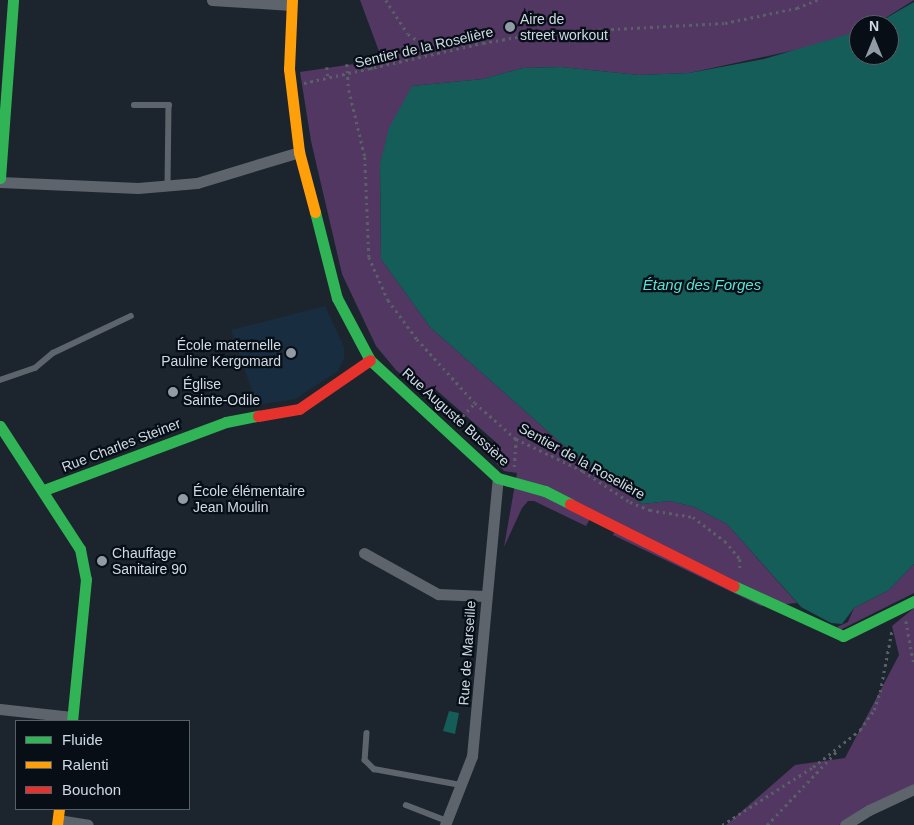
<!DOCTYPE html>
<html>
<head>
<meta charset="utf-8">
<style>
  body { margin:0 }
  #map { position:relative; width:914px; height:825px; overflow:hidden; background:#1c252e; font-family:Helvetica,sans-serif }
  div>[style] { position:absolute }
  .built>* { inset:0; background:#192d41 }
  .green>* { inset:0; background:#523763 }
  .water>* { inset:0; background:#145d58 }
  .path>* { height:2.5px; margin-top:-1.25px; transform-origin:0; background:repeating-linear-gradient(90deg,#596066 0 2.5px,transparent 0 6.5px) }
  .lane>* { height:5.5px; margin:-2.75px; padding:0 2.75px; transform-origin:2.75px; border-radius:2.75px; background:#5d646b }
  .street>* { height:11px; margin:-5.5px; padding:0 5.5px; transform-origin:5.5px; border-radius:5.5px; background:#5d646b }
  .fast>* { height:11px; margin:-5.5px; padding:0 5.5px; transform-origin:5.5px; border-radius:5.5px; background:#30b455 }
  .slow>* { height:11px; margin:-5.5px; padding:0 5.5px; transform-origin:5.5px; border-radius:5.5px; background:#ff9f0a }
  .jam>* { height:11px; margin:-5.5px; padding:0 5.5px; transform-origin:5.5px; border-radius:5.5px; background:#e5322d }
  .dots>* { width:14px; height:14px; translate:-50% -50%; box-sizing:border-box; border:2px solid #070e15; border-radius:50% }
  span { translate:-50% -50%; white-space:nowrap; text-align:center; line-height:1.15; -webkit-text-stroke:4.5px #070e15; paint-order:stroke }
  .poi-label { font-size:14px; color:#cfdae5 }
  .left { translate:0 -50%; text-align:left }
  .right { translate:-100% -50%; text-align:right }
  .street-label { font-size:14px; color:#cfdae5 }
  .water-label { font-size:15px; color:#58e4d6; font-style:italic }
  .legend { position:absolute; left:15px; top:720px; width:175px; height:90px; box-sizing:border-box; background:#070e15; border:1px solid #576068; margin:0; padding:6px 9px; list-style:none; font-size:15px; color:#cfdae5 }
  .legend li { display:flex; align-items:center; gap:10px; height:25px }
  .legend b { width:25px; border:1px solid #576068 }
  .north { position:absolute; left:849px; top:15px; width:50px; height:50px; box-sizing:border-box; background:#070e15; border:1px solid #576068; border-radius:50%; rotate:0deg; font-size:14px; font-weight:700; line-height:20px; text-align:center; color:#cfdae5 }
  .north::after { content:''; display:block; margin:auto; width:18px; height:22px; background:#909ba5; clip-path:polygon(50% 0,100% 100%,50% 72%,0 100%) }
</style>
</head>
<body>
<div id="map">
  <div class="built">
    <i style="clip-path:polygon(325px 306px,344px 347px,344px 358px,338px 371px,295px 399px,257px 405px,231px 330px)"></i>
  </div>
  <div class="green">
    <i style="clip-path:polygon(360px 0,914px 0,874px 25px,859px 25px,859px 31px,823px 44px,689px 73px,639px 75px,561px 67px,523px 68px,483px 79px,412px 86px,380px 164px,381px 259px,430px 327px,561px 443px,642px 504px,670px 501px,694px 507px,727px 524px,797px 603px,761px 606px,613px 535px,615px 531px,590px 519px,586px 526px,534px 501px,528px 501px,522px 508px,504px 547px,517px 473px,504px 471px,488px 455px,499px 445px,434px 388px,426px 396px,396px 370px,376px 346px,342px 274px,311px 141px,300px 72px,374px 61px,380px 54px)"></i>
    <i style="clip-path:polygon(914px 564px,914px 593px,840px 630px,837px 627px,848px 622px,854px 608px,889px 590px)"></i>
    <i style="clip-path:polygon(914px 608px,914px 784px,873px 803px,839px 825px,726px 825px,795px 765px,845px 758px,899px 655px,892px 626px)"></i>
  </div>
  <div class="water">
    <i style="clip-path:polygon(914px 2px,914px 564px,889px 590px,854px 608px,842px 624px,831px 623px,801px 607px,727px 524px,694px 507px,670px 501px,642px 504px,561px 443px,430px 327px,381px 259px,380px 164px,389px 128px,412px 86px,483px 79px,523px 68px,561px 67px,639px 75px,689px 73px,764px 59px,859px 31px,859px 55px,889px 55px,889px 25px,874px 25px)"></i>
    <i style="clip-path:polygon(449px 711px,459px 713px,455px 734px,443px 731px)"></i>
  </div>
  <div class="path">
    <i style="left:386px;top:0;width:40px;rotate:57.1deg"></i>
    <i style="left:408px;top:34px;width:32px;rotate:34deg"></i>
    <i style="left:369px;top:61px;width:9px;rotate:72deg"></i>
    <i style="left:347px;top:64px;width:26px;rotate:86deg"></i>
    <i style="left:349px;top:90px;width:69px;rotate:76.6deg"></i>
    <i style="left:365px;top:157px;width:100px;rotate:87.7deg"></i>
    <i style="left:369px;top:257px;width:47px;rotate:66.2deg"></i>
    <i style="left:388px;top:300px;width:49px;rotate:53.4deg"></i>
    <i style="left:417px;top:339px;width:86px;rotate:47.8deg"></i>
    <i style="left:475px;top:403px;width:55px;rotate:41.3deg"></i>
    <i style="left:516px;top:439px;width:74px;rotate:25.5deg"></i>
    <i style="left:583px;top:471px;width:56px;rotate:33.4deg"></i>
    <i style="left:630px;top:502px;width:22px;rotate:22deg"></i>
    <i style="left:650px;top:510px;width:44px;rotate:9.2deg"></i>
    <i style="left:693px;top:517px;width:40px;rotate:37deg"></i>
    <i style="left:725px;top:541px;width:23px;rotate:50deg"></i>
    <i style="left:740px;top:559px;width:12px;rotate:90deg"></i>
    <i style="left:327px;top:67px;width:11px;rotate:85deg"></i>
    <i style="left:304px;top:83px;width:183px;rotate:-12.6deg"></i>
    <i style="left:483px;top:43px;width:58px;rotate:-10deg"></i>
    <i style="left:540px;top:33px;width:185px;rotate:-3.1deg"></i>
    <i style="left:725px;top:23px;width:74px;rotate:-11.8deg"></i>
    <i style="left:797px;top:8px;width:22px;rotate:-22deg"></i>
    <i style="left:458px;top:421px;width:25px;rotate:-47deg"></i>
    <i style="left:514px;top:467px;width:28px;rotate:-86deg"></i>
    <i style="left:906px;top:621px;width:44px;rotate:79.5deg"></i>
    <i style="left:722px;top:825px;width:108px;rotate:-32.5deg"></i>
    <i style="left:813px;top:767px;width:60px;rotate:-38.2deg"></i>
    <i style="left:860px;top:730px;width:24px;rotate:-55deg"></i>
    <i style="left:874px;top:710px;width:19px;rotate:-72deg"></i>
    <i style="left:880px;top:692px;width:64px;rotate:-79.2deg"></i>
    <i style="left:767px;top:825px;width:103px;rotate:-46.6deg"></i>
  </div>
  <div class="lane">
    <i style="left:134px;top:105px;width:35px"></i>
    <i style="left:169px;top:105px;width:81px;rotate:90.7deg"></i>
    <i style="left:0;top:380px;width:37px;rotate:-19deg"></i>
    <i style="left:35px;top:368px;width:23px;rotate:-40deg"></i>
    <i style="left:53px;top:353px;width:86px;rotate:-25.4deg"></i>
    <i style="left:367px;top:733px;width:27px;rotate:94deg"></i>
    <i style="left:365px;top:760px;width:13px;rotate:45deg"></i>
    <i style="left:374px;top:769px;width:88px;rotate:10.4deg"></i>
    <i style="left:406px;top:805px;width:44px;rotate:21.3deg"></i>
  </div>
  <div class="street">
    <i style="left:212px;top:0;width:79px;rotate:3.6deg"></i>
    <i style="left:0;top:182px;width:138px;rotate:2.5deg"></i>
    <i style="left:138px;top:188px;width:59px;rotate:-4.8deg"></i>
    <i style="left:197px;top:183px;width:107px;rotate:-16.9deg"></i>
    <i style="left:364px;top:553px;width:85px;rotate:29deg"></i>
    <i style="left:438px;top:594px;width:47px;rotate:2.4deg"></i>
    <i style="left:0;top:709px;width:72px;rotate:6.3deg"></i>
    <i style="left:58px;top:820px;width:30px;rotate:9deg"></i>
    <i style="left:445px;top:825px;width:74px;rotate:-68.6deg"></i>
    <i style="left:472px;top:756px;width:279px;rotate:-84.7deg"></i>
    <i style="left:845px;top:825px;width:28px;rotate:-32deg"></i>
    <i style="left:869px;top:810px;width:50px;rotate:-25deg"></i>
  </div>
  <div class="fast">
    <i style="left:0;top:178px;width:178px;rotate:-85.8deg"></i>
    <i style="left:315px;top:212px;width:89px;rotate:75.7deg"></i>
    <i style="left:337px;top:298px;width:70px;rotate:62deg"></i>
    <i style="left:370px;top:360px;width:174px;rotate:42.7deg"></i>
    <i style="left:498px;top:478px;width:49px;rotate:15.5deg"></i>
    <i style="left:545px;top:491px;width:28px;rotate:27deg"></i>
    <i style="left:0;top:426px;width:147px;rotate:57deg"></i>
    <i style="left:80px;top:549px;width:31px;rotate:79deg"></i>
    <i style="left:86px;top:579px;width:143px;rotate:95.6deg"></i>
    <i style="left:44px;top:490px;width:194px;rotate:-20.5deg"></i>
    <i style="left:226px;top:422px;width:33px;rotate:-11deg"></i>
    <i style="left:734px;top:586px;width:120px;rotate:24.6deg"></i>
    <i style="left:843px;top:636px;width:79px;rotate:-26.2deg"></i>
  </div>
  <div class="slow">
    <i style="left:292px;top:0;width:69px;rotate:92.5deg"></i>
    <i style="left:289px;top:69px;width:84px;rotate:83.1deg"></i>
    <i style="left:299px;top:152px;width:62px;rotate:75.1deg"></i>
    <i style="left:57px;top:825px;width:16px;rotate:-83deg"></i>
  </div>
  <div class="jam">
    <i style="left:258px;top:416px;width:42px;rotate:-9.7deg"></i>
    <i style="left:299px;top:409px;width:86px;rotate:-34.6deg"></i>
    <i style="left:570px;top:504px;width:183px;rotate:26.6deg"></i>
  </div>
  <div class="dots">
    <i style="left:510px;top:27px;background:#909ba5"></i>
    <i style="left:291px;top:353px;background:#909ba5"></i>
    <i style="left:173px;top:392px;background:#909ba5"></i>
    <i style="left:183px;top:499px;background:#909ba5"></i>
    <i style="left:102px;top:561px;background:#909ba5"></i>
  </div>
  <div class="poi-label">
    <span class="left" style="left:520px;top:27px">Aire de<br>street workout</span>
    <span class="right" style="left:281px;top:353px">École maternelle<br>Pauline Kergomard</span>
    <span class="left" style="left:183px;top:392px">Église<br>Sainte-Odile</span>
    <span class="left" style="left:193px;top:499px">École élémentaire<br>Jean Moulin</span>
    <span class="left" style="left:112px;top:561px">Chauffage<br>Sanitaire 90</span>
  </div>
  <div class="street-label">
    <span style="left:424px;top:47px;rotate:-13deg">Sentier de la Roselière</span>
    <span style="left:456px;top:417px;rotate:42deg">Rue Auguste Bussière</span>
    <span style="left:121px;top:445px;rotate:-21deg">Rue Charles Steiner</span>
    <span style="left:582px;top:461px;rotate:29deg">Sentier de la Roselière</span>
    <span style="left:467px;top:653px;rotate:-86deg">Rue de Marseille</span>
  </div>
  <div class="water-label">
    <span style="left:702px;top:285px">Étang des Forges</span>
  </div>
  <ul class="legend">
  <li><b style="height:6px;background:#30b455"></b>Fluide</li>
  <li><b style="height:6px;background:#ff9f0a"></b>Ralenti</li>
  <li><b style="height:6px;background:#e5322d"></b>Bouchon</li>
  </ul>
  <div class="north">N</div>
</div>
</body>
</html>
